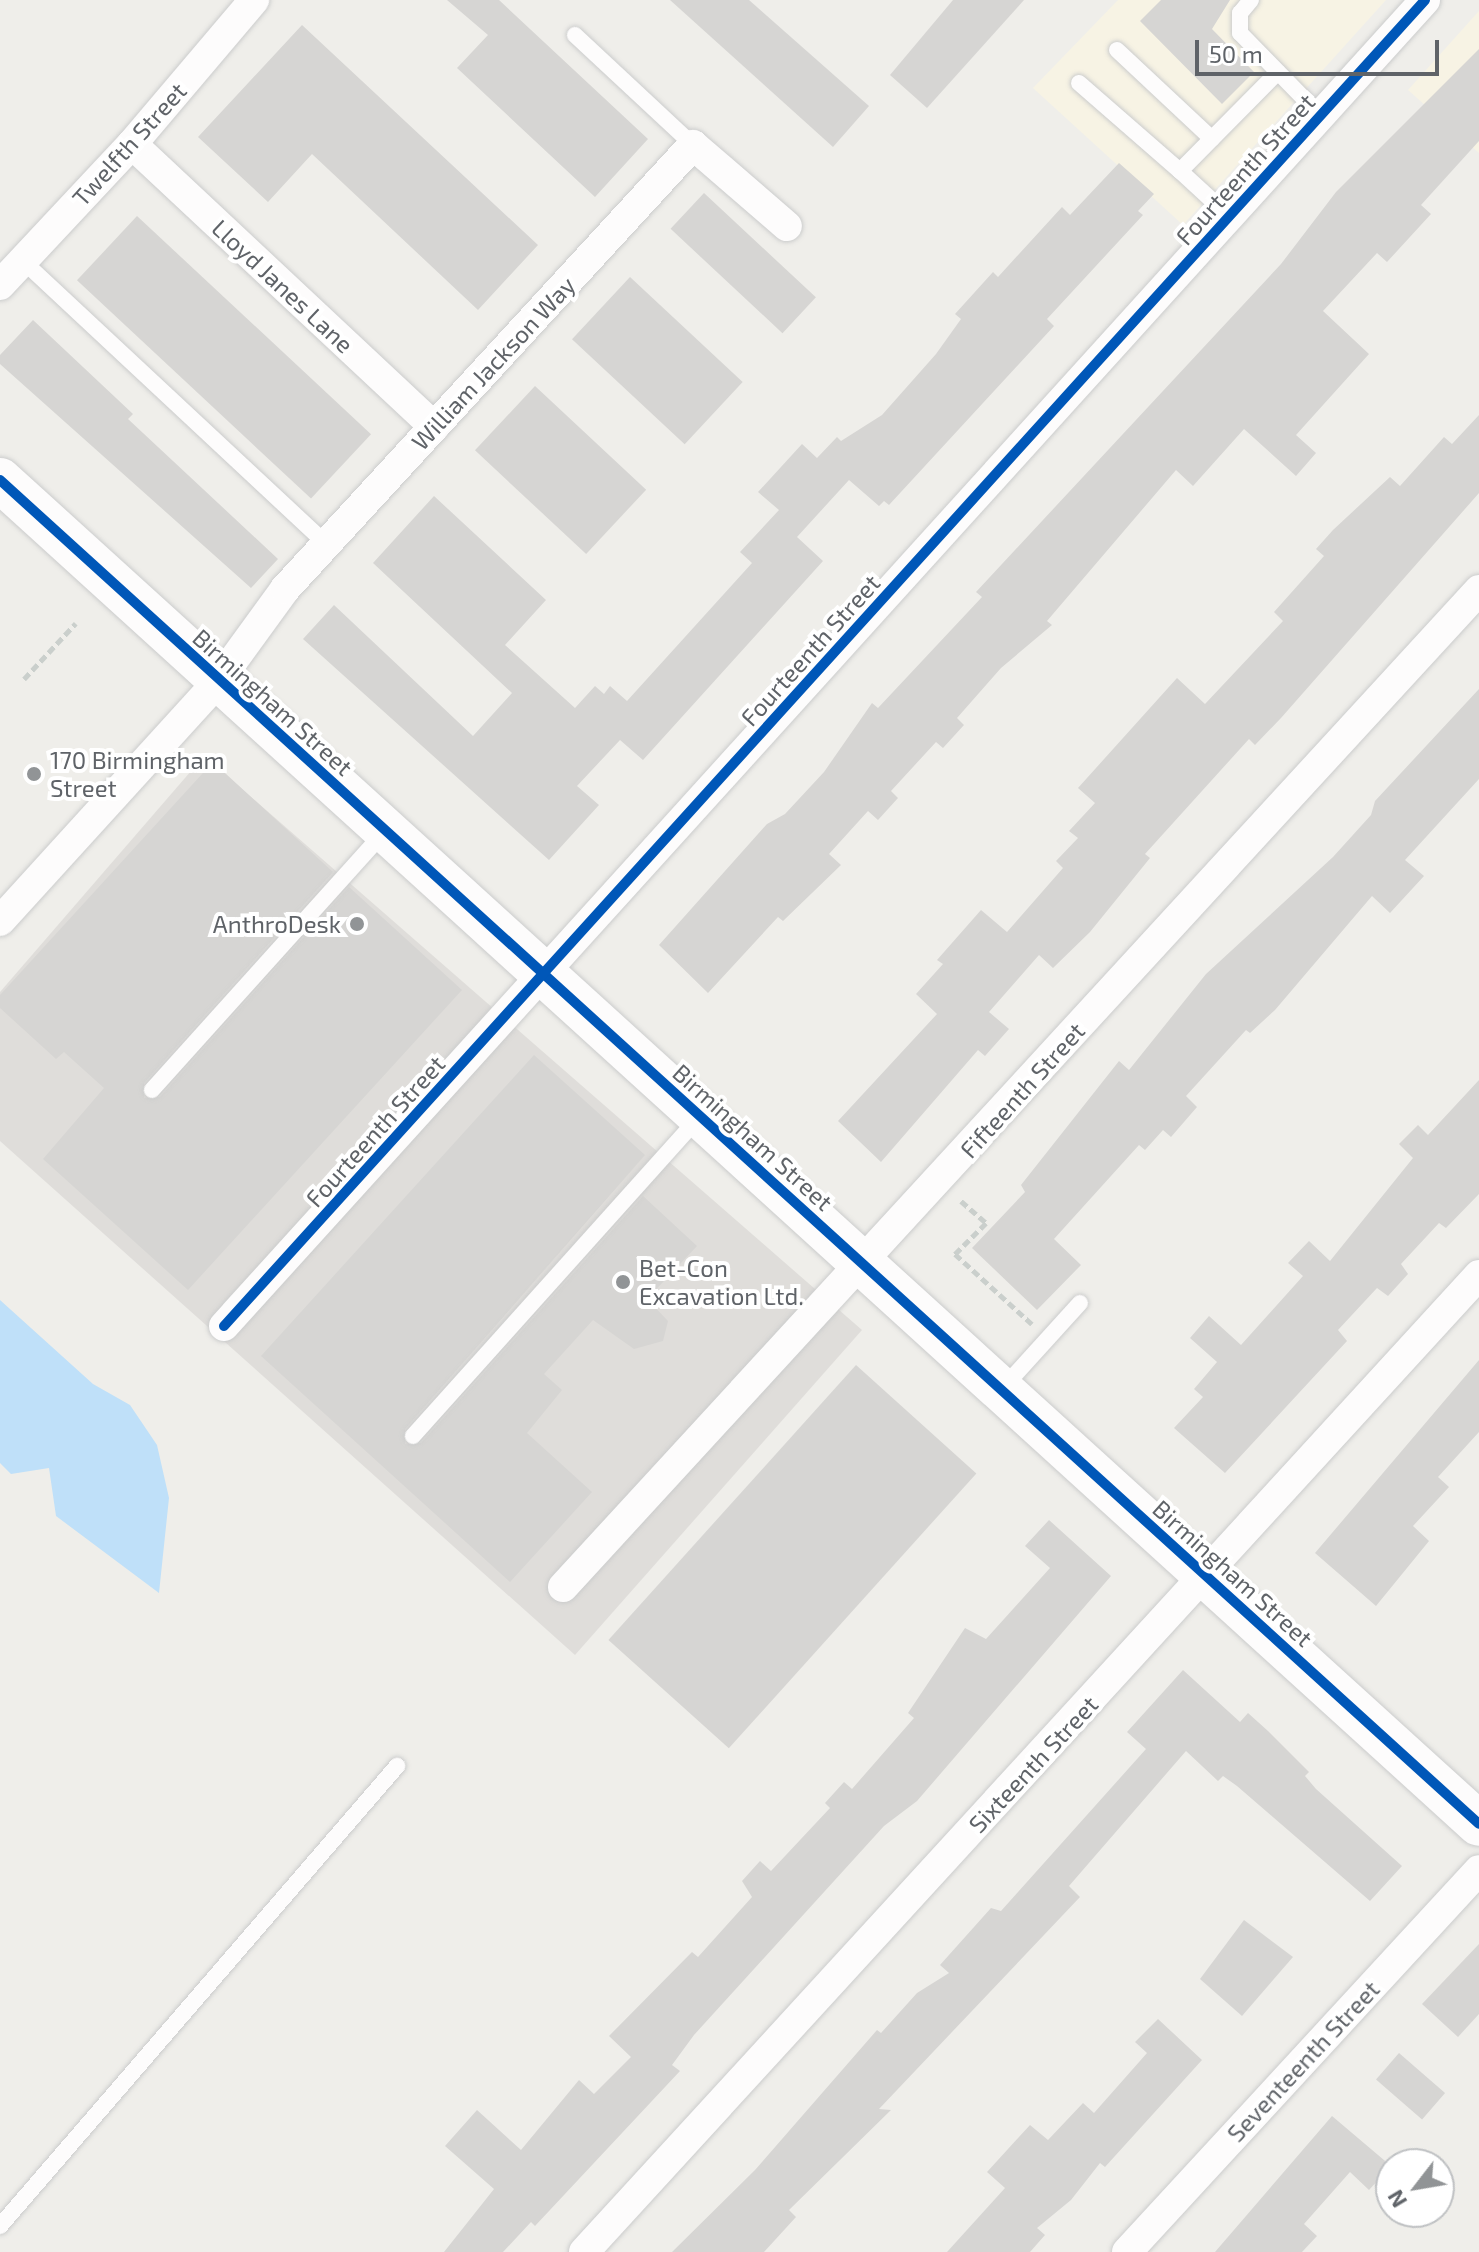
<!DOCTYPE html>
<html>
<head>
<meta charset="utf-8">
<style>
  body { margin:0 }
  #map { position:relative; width:1479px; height:2252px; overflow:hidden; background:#efeeea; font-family:"Exo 2",sans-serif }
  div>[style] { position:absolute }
  .commercial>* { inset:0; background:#f7f3e4 }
  .industrial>* { inset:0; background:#dfddda }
  .water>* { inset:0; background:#bfe0f9 }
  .building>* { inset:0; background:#d6d5d3; transform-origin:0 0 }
  .path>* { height:5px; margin-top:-2.5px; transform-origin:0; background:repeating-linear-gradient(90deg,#cacfcc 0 8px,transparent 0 12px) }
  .roads { filter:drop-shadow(0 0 2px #cbcccc) drop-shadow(0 0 2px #cbcccc) }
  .lane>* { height:16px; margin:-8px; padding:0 8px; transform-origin:8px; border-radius:8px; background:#fdfcfc }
  .street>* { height:30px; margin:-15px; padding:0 15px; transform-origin:15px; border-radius:15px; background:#fdfcfc }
  .secondary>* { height:44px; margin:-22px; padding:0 22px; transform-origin:22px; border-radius:22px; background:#fdfcfc }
  .cycleway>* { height:10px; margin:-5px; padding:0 5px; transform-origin:5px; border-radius:5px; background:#0057b8 }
  .dots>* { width:22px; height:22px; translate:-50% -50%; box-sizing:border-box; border:4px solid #fff; border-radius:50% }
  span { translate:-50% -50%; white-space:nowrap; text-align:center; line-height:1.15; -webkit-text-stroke:8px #fff; paint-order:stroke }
  .street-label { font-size:24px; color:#5f6368 }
  .poi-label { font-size:24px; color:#5f6368 }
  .left { translate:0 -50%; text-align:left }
  .right { translate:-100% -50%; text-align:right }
  .north { position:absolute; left:1375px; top:2148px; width:80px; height:80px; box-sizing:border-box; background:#fff; border:2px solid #bfc1c3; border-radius:50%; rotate:239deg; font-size:22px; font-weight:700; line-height:32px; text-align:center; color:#5f6368 }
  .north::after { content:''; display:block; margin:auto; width:28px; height:36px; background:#919496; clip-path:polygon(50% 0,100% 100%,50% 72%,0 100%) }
  .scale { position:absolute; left:1195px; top:40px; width:244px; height:36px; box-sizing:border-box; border:4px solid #5f6368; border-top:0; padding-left:10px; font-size:24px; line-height:28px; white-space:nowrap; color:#5f6368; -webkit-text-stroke:6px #fff; paint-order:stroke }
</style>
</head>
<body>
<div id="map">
  <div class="commercial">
    <i style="clip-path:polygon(1118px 0,1386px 0,1183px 225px,1033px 88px)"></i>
    <i style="clip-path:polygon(1479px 11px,1479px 153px,1408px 90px)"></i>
  </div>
  <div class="industrial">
    <i style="clip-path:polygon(204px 756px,862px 1330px,575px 1655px,0 1141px,0 992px)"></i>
  </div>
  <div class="water">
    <i style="clip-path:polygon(0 1300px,93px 1384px,130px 1405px,157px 1445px,169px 1498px,159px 1593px,56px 1516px,49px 1468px,11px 1474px,0 1463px)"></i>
  </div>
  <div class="building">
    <i style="clip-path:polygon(447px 0,499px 0,648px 139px,595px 197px,457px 68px,488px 35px)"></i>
    <i style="clip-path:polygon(670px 0,749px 0,869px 106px,833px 147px)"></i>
    <i style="clip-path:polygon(953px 0,1024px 0,927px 108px,890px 75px)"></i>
    <i style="clip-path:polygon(1161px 0,1230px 0,1212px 29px,1254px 72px,1222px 104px,1140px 21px)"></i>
    <i style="clip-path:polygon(302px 25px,538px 245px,478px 310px,312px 154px,268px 202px,198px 137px)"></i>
    <i style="clip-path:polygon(1479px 49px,1479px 141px,1421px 205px,1431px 214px,1387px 262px,1377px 253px,1323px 311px,1369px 354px,1296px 435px,1316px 453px,1296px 476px,1244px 429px,1193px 486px,1176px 470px,1047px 621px,1052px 625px,1001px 668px,957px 718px,964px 725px,943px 748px,936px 742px,891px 791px,898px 798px,878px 820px,868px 811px,829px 854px,841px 865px,783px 921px,778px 917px,708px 993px,659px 945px,767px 824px,785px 814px,824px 772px,872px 703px,878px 708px,982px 597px,976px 592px,1281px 264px,1336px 192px)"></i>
    <i style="clip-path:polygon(1119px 163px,1154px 194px,1138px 211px,1143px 215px,1047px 319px,1054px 326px,889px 505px,884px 501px,879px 506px,849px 480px,797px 537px,823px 561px,643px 760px,620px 740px,577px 786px,599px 805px,549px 860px,303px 639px,334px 605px,473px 736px,512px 693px,373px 563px,434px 496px,546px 600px,505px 645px,575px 708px,595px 686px,604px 694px,610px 686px,627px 701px,752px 563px,740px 552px,779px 510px,758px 492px,802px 444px,817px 458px,837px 437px,841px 441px,882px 415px,936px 354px,961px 319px,955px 314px,993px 272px,998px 277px,1062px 207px,1070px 215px)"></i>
    <i style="left:704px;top:193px;width:153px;height:49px;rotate:43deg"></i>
    <i style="left:137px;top:216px;width:320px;height:88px;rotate:43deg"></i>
    <i style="left:630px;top:277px;width:154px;height:85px;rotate:43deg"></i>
    <i style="clip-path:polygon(33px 320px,133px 414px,128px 419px,278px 559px,251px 588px,0 364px,0 355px)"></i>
    <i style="left:535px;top:386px;width:152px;height:88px;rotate:43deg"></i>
    <i style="clip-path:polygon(1479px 415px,1479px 493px,1281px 718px,1255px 745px,1249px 739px,1145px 854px,1150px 858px,1090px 932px,1053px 968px,1039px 955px,989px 1012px,1009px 1029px,985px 1056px,978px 1050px,881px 1162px,838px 1121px,937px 1014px,916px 994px,943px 964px,937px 960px,981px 910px,1007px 932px,1063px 868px,1056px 861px,1078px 838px,1069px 831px,1095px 803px,1078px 788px,1177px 678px,1205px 704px,1283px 621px,1274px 612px,1324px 556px,1316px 549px,1333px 530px,1390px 477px,1400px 486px,1444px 437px,1452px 444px)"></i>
    <i style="clip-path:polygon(1479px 689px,1479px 779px,1405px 860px,1424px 876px,1390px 913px,1372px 896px,1275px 1010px,1250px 1033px,1246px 1030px,1186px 1096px,1197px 1107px,1171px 1137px,1163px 1130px,1145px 1150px,1139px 1145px,1054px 1239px,1081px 1265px,1037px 1310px,972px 1248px,1025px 1192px,1021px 1185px,1119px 1061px,1129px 1070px,1206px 974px,1333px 857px,1371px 815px,1375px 801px)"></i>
    <i style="clip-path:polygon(213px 762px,333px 872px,144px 1083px,144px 1098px,160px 1097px,349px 887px,462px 990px,188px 1290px,43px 1159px,104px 1088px,64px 1052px,56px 1059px,0 1008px,0 995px)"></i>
    <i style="clip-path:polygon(534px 1055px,645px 1155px,405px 1429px,405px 1444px,421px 1443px,643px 1196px,697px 1246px,647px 1299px,668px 1321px,663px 1341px,634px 1349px,593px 1320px,544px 1374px,562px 1390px,527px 1433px,592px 1492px,510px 1582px,261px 1356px)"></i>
    <i style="clip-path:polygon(1479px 1080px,1479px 1194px,1446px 1228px,1439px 1223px,1401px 1264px,1408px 1274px,1388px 1296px,1377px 1288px,1338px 1330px,1347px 1341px,1225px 1473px,1174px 1428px,1203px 1397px,1194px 1389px,1217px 1362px,1190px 1338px,1209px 1316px,1241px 1345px,1303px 1276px,1288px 1263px,1309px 1241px,1330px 1261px,1413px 1158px,1399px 1144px,1418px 1125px,1428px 1135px)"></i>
    <i style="clip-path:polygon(1479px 1360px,1479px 1432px,1438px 1477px,1449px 1487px,1413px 1526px,1429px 1541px,1376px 1606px,1315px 1553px)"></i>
    <i style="left:856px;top:1365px;width:162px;height:370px;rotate:42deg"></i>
    <i style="clip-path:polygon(1049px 1520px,1111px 1576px,917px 1801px,884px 1826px,694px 2035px,672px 2065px,680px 2071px,535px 2226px,531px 2222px,503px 2252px,444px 2252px,494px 2189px,445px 2146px,477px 2110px,521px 2150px,579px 2080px,594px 2094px,631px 2057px,609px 2036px,692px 1952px,698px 1957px,752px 1897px,742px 1881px,760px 1861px,771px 1871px,830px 1808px,825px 1803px,844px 1782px,852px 1789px,914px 1718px,908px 1713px,965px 1628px,986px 1639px,1050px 1568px,1025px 1546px)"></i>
    <i style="clip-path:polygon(1183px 1670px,1240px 1722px,1248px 1713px,1268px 1731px,1309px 1772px,1305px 1776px,1316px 1789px,1402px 1866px,1370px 1901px,1237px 1786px,1223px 1776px,1218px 1781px,1186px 1751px,1069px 1886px,1080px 1897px,879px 2109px,891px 2110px,789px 2210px,796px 2217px,764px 2252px,672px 2252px,755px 2170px,877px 2030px,881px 2033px,917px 1993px,949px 1973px,940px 1965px,991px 1908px,1001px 1911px,1146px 1749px,1127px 1732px)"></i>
    <i style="clip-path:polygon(1244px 1920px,1293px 1957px,1242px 2016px,1200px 1979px)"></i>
    <i style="clip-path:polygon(1479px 1944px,1479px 2014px,1458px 2037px,1422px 2004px)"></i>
    <i style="clip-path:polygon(1158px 2019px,1202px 2060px,1105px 2167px,1100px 2163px,1071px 2200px,1037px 2228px,1045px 2235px,1030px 2252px,947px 2252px,1005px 2188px,987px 2172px,1030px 2125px,1048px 2140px,1083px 2103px,1094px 2113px,1147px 2053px,1135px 2042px)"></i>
    <i style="left:1399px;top:2053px;width:61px;height:35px;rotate:41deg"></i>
    <i style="clip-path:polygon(1332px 2116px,1391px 2166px,1369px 2190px,1350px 2172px,1304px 2224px,1317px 2236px,1302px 2252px,1215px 2252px)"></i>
  </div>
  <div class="path">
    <i style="left:24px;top:679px;width:76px;rotate:-47.1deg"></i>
    <i style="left:961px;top:1201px;width:33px;rotate:41deg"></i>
    <i style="left:986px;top:1223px;width:44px;rotate:135deg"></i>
    <i style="left:955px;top:1254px;width:104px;rotate:42.3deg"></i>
  </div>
  <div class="roads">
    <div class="lane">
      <i style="left:1251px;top:0;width:17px;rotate:130deg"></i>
      <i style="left:1240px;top:13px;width:20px;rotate:90deg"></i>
      <i style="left:1240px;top:33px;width:115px;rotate:45.7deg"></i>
      <i style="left:575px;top:35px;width:161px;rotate:43deg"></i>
      <i style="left:1117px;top:50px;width:130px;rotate:43.1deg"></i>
      <i style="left:1079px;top:83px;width:134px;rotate:41.1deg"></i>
      <i style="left:1229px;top:216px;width:67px;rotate:-137.4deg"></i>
      <i style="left:1180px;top:171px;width:139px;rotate:-45.3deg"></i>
      <i style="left:23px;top:261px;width:415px;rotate:43deg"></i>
      <i style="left:152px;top:1090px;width:347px;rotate:-48deg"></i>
      <i style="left:1002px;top:1389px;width:116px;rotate:-47.8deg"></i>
      <i style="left:413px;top:1436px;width:427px;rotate:-48.1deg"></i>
      <i style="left:0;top:2226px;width:608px;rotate:-49.2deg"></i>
    </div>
    <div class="street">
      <i style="left:132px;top:144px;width:414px;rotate:43.1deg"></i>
      <i style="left:0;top:285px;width:193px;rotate:-46.9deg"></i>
      <i style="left:132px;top:144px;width:189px;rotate:-49.7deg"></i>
      <i style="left:0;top:921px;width:326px;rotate:-47.7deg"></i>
      <i style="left:219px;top:680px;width:112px;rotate:-54deg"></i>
      <i style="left:285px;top:589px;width:603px;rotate:-47.42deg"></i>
      <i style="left:693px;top:145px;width:124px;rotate:40.8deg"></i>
      <i style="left:224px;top:1326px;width:1789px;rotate:-47.83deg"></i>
      <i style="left:563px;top:1587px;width:1354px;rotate:-47.42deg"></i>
      <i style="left:584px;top:2252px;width:1325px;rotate:-47.51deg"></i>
      <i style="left:1127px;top:2252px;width:519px;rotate:-47.34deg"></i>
    </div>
    <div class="secondary">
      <i style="left:0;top:480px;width:1998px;rotate:42.26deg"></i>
    </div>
  </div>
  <div class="cycleway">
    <i style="left:0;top:480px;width:1998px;rotate:42.26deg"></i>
    <i style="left:224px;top:1326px;width:1789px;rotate:-47.83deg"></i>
  </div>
  <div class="dots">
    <i style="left:34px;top:774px;background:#919496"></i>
    <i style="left:357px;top:924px;background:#919496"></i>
    <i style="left:623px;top:1282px;background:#919496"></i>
  </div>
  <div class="street-label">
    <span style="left:129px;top:144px;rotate:-48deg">Twelfth Street</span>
    <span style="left:1245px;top:169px;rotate:-48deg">Fourteenth Street</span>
    <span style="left:283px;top:286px;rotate:43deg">Lloyd Janes Lane</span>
    <span style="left:493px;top:363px;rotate:-47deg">William Jackson Way</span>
    <span style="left:810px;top:650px;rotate:-48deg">Fourteenth Street</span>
    <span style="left:273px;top:702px;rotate:42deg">Birmingham Street</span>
    <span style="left:1022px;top:1090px;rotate:-48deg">Fifteenth Street</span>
    <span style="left:375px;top:1131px;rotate:-48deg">Fourteenth Street</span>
    <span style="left:753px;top:1137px;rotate:42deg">Birmingham Street</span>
    <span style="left:1233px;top:1573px;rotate:42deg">Birmingham Street</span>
    <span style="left:1033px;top:1764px;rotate:-47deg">Sixteenth Street</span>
    <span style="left:1303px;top:2061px;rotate:-47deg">Seventeenth Street</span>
  </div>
  <div class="poi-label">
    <span class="left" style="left:50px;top:774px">170 Birmingham<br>Street</span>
    <span class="right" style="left:341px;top:924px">AnthroDesk</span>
    <span class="left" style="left:639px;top:1282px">Bet-Con<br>Excavation Ltd.</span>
  </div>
  <div class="north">N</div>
  <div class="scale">50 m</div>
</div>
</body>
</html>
